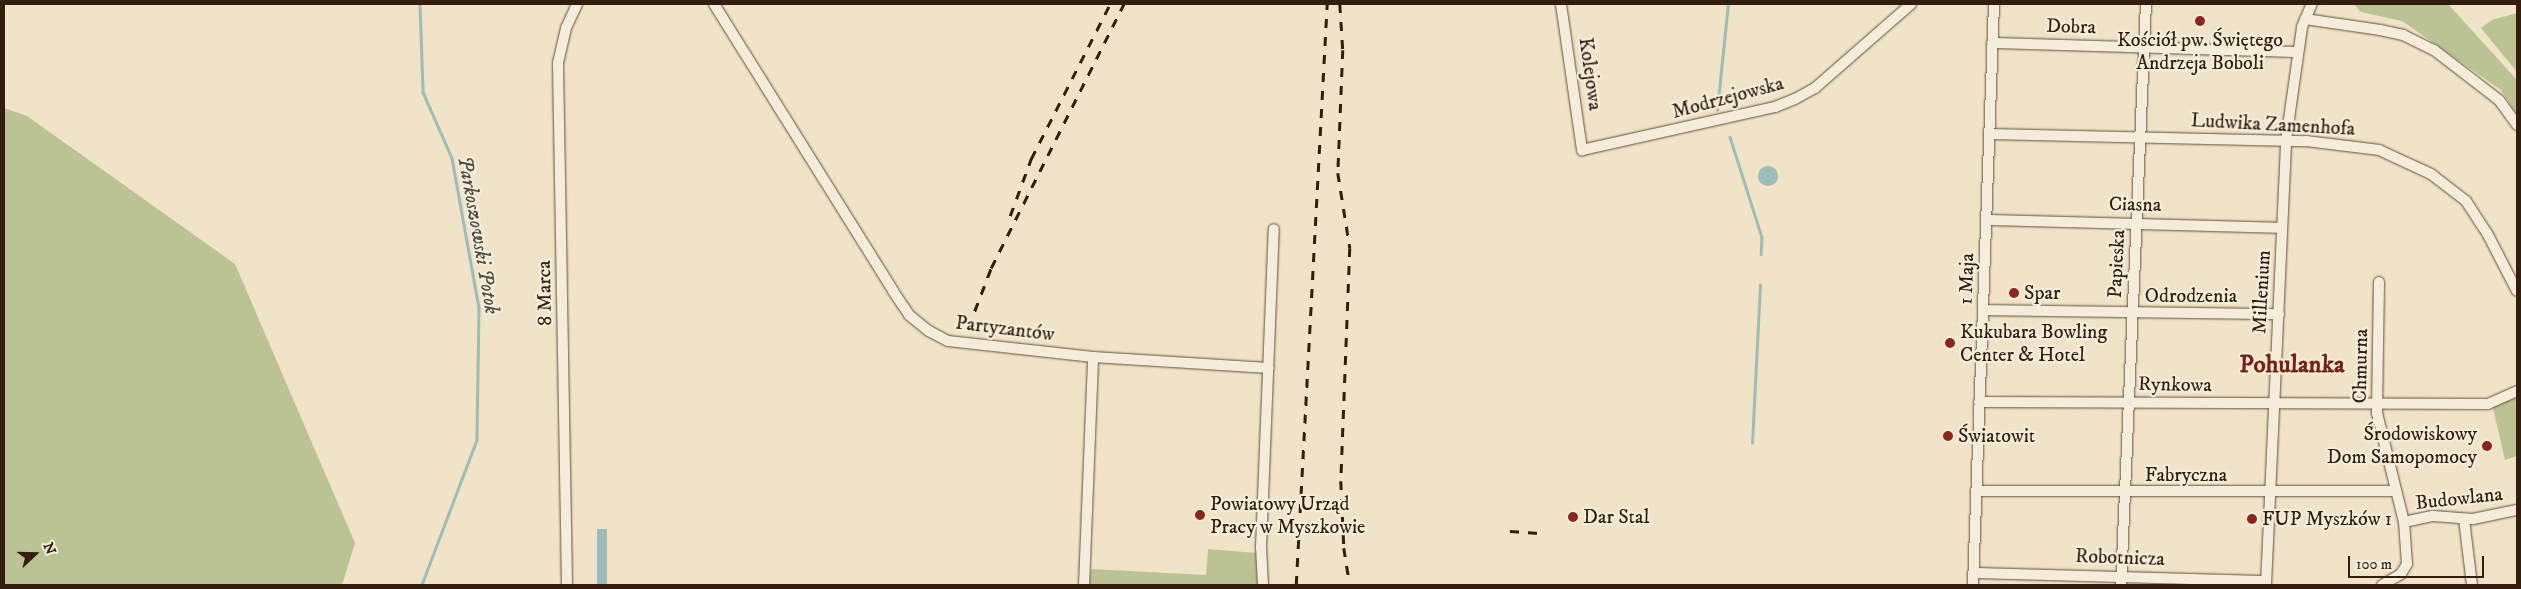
<!DOCTYPE html>
<html>
<head>
<meta charset="utf-8">
<style>
  body { margin:0 }
  #map { position:relative; width:2521px; height:589px; overflow:hidden; background:#f0e3c7; font-family:"IM FELL DW Pica",serif }
  div>[style] { position:absolute }
  .green>* { inset:0; background:#bcc393 }
  .water>* { inset:0; background:#9bbdbb; transform-origin:0 0 }
  .round { border-radius:50% }
  .stream>* { height:2.5px; margin:-1.25px; padding:0 1.25px; transform-origin:1.25px; border-radius:1.25px; background:#9bbdbb }
  .roads { filter:drop-shadow(0 0 1px #624e3c) drop-shadow(0 0 1px #624e3c) }
  .minor>* { height:10px; margin:-5px; padding:0 5px; transform-origin:5px; border-radius:5px; background:#f5eddb }
  .rail>* { height:2.5px; margin-top:-1.25px; transform-origin:0; background:repeating-linear-gradient(90deg,#321d0e 0 9px,transparent 0 18px) }
  .dots>* { width:14px; height:14px; translate:-50% -50%; box-sizing:border-box; border:2px solid #f5eddb; border-radius:50% }
  span { translate:-50% -50%; white-space:nowrap; text-align:center; line-height:1.15; -webkit-text-stroke:4.5px #f5eddb; paint-order:stroke }
  .street-label { font-size:20px; color:#321d0e }
  .poi-label { font-size:20px; color:#321d0e }
  .left { translate:0 -50%; text-align:left }
  .right { translate:-100% -50%; text-align:right }
  .water-label { font-size:21px; color:#524d42; font-style:italic }
  .district-label { font-size:25px; color:#7a1f14; font-weight:700 }
  .frame { position:absolute; inset:0; border:5px solid #321d0e; pointer-events:none }
  .north { position:absolute; left:10px; top:529px; width:50px; height:50px; -webkit-text-stroke:4px #f5eddb; paint-order:stroke; rotate:69deg; font-size:14px; font-weight:700; line-height:20px; text-align:center; color:#321d0e }
  .north::after { content:''; display:block; margin:auto; width:18px; height:22px; background:#321d0e; clip-path:polygon(50% 0,100% 100%,50% 72%,0 100%) }
  .scale { position:absolute; left:2348px; top:556px; width:136px; height:22px; box-sizing:border-box; border:2px solid #321d0e; border-top:0; padding-left:6px; font-size:15px; line-height:18px; white-space:nowrap; color:#321d0e; -webkit-text-stroke:4px #f5eddb; paint-order:stroke }
</style>
</head>
<body>
<div id="map">
  <div class="green">
    <i style="clip-path:polygon(2354px 4px,2448px 4px,2517px 80px,2517px 115px,2501px 90px,2402px 21px,2361px 12px)"></i>
    <i style="clip-path:polygon(2517px 13px,2517px 72px,2481px 28px,2492px 20px)"></i>
    <i style="clip-path:polygon(4px 108px,27px 116px,235px 264px,355px 543px,342px 585px,4px 585px)"></i>
    <i style="clip-path:polygon(2517px 396px,2517px 456px,2505px 460px,2492px 404px)"></i>
    <i style="clip-path:polygon(1208px 549px,1256px 553px,1258px 585px,1090px 585px,1091px 569px,1206px 575px)"></i>
  </div>
  <div class="water">
    <i class="round" style="left:1758px;top:166px;width:20px;height:20px"></i>
    <i style="left:597px;top:529px;width:10px;height:56px"></i>
  </div>
  <div class="stream">
    <i style="left:420px;top:4px;width:88px;rotate:88deg"></i>
    <i style="left:423px;top:92px;width:72px;rotate:66.3deg"></i>
    <i style="left:452px;top:158px;width:152px;rotate:79.8deg"></i>
    <i style="left:479px;top:308px;width:132px;rotate:90.9deg"></i>
    <i style="left:477px;top:440px;width:155px;rotate:110.8deg"></i>
    <i style="left:1717px;top:110px;width:107px;rotate:-84.1deg"></i>
    <i style="left:1730px;top:137px;width:105px;rotate:72.3deg"></i>
    <i style="left:1762px;top:237px;width:17px;rotate:93deg"></i>
    <i style="left:1752px;top:443px;width:158px;rotate:-87.1deg"></i>
  </div>
  <div class="roads">
    <div class="minor">
      <i style="left:714px;top:4px;width:338px;rotate:58deg"></i>
      <i style="left:893px;top:291px;width:29px;rotate:56deg"></i>
      <i style="left:909px;top:315px;width:26px;rotate:39deg"></i>
      <i style="left:929px;top:331px;width:21px;rotate:28deg"></i>
      <i style="left:948px;top:341px;width:146px;rotate:6.3deg"></i>
      <i style="left:1093px;top:357px;width:176px;rotate:3.6deg"></i>
      <i style="left:1561px;top:4px;width:148px;rotate:81.8deg"></i>
      <i style="left:1582px;top:150px;width:198px;rotate:-12.6deg"></i>
      <i style="left:1775px;top:107px;width:22px;rotate:-22deg"></i>
      <i style="left:1795px;top:99px;width:23px;rotate:-29deg"></i>
      <i style="left:1815px;top:88px;width:128px;rotate:-41.2deg"></i>
      <i style="left:2305px;top:19px;width:76px;rotate:8.3deg"></i>
      <i style="left:2380px;top:30px;width:24px;rotate:12deg"></i>
      <i style="left:2403px;top:35px;width:34px;rotate:26deg"></i>
      <i style="left:2434px;top:50px;width:82px;rotate:37.6deg"></i>
      <i style="left:2499px;top:100px;width:31px;rotate:54deg"></i>
      <i style="left:1992px;top:43px;width:306px;rotate:1.7deg"></i>
      <i style="left:1989px;top:134px;width:317px;rotate:1.3deg"></i>
      <i style="left:2306px;top:141px;width:74px;rotate:7deg"></i>
      <i style="left:2379px;top:150px;width:57px;rotate:24.8deg"></i>
      <i style="left:2431px;top:174px;width:44px;rotate:37.6deg"></i>
      <i style="left:2466px;top:201px;width:38px;rotate:57deg"></i>
      <i style="left:2487px;top:233px;width:65px;rotate:62.7deg"></i>
      <i style="left:1986px;top:220px;width:296px;rotate:1.5deg"></i>
      <i style="left:2379px;top:282px;width:131px;rotate:90.9deg"></i>
      <i style="left:2377px;top:413px;width:112px;rotate:76.1deg"></i>
      <i style="left:2404px;top:522px;width:42px;rotate:85.9deg"></i>
      <i style="left:2407px;top:564px;width:12px;rotate:121deg"></i>
      <i style="left:2401px;top:574px;width:22px;rotate:150deg"></i>
      <i style="left:1983px;top:310px;width:296px;rotate:0.8deg"></i>
      <i style="left:1979px;top:402px;width:509px;rotate:0.23deg"></i>
      <i style="left:2488px;top:404px;width:32px;rotate:-24deg"></i>
      <i style="left:1976px;top:491px;width:420px"></i>
      <i style="left:2464px;top:519px;width:66px;rotate:83.1deg"></i>
      <i style="left:2404px;top:522px;width:30px;rotate:-12deg"></i>
      <i style="left:2433px;top:516px;width:40px;rotate:4.3deg"></i>
      <i style="left:2473px;top:519px;width:45px;rotate:-11.6deg"></i>
      <i style="left:1973px;top:573px;width:293px;rotate:1.6deg"></i>
      <i style="left:567px;top:585px;width:522px;rotate:-90.99deg"></i>
      <i style="left:558px;top:63px;width:36px;rotate:-77deg"></i>
      <i style="left:566px;top:28px;width:26px;rotate:-65deg"></i>
      <i style="left:1084px;top:585px;width:228px;rotate:-87.7deg"></i>
      <i style="left:1263px;top:585px;width:38px;rotate:-93deg"></i>
      <i style="left:1261px;top:547px;width:318px;rotate:-87.7deg"></i>
      <i style="left:1973px;top:585px;width:581px;rotate:-87.93deg"></i>
      <i style="left:2121px;top:585px;width:582px;rotate:-87.54deg"></i>
      <i style="left:2266px;top:585px;width:445px;rotate:-87.4deg"></i>
      <i style="left:2286px;top:140px;width:114px;rotate:-81.9deg"></i>
      <i style="left:2302px;top:27px;width:25px;rotate:-67deg"></i>
    </div>
  </div>
  <div class="rail">
    <i style="left:1340px;top:4px;width:46px;rotate:86.3deg"></i>
    <i style="left:1343px;top:50px;width:123px;rotate:92.3deg"></i>
    <i style="left:1338px;top:173px;width:76px;rotate:80.9deg"></i>
    <i style="left:1350px;top:248px;width:233px;rotate:92.2deg"></i>
    <i style="left:1341px;top:481px;width:67px;rotate:87.4deg"></i>
    <i style="left:1344px;top:548px;width:37px;rotate:81deg"></i>
    <i style="left:1010px;top:216px;width:61px;rotate:-69.8deg"></i>
    <i style="left:1031px;top:159px;width:174px;rotate:-63deg"></i>
    <i style="left:968px;top:328px;width:64px;rotate:-69deg"></i>
    <i style="left:991px;top:268px;width:296px;rotate:-63.3deg"></i>
    <i style="left:1510px;top:531px;width:29px;rotate:4deg"></i>
    <i style="left:1296px;top:585px;width:582px;rotate:-86.95deg"></i>
  </div>
  <div class="dots">
    <i style="left:2200px;top:21px;background:#8f2418"></i>
    <i style="left:2014px;top:293px;background:#8f2418"></i>
    <i style="left:1950px;top:343px;background:#8f2418"></i>
    <i style="left:1948px;top:436px;background:#8f2418"></i>
    <i style="left:2487px;top:446px;background:#8f2418"></i>
    <i style="left:1200px;top:515px;background:#8f2418"></i>
    <i style="left:1573px;top:517px;background:#8f2418"></i>
    <i style="left:2252px;top:519px;background:#8f2418"></i>
  </div>
  <div class="street-label">
    <span style="left:2071px;top:27px;rotate:2deg">Dobra</span>
    <span style="left:1590px;top:74px;rotate:82deg">Kolejowa</span>
    <span style="left:1728px;top:98px;rotate:-15deg">Modrzejowska</span>
    <span style="left:2273px;top:125px;rotate:3deg">Ludwika Zamenhofa</span>
    <span style="left:2135px;top:205px;rotate:1deg">Ciasna</span>
    <span style="left:2117px;top:264px;rotate:-87deg">Papieska</span>
    <span style="left:1967px;top:279px;rotate:-88deg">1 Maja</span>
    <span style="left:2262px;top:292px;rotate:-87deg">Millenium</span>
    <span style="left:545px;top:293px;rotate:-91deg">8 Marca</span>
    <span style="left:2191px;top:296px">Odrodzenia</span>
    <span style="left:1005px;top:329px;rotate:7deg">Partyzantów</span>
    <span style="left:2361px;top:366px;rotate:-89deg">Chmurna</span>
    <span style="left:2175px;top:385px;rotate:1deg">Rynkowa</span>
    <span style="left:2186px;top:475px">Fabryczna</span>
    <span style="left:2459px;top:499px;rotate:-6deg">Budowlana</span>
    <span style="left:2120px;top:558px;rotate:2deg">Robotnicza</span>
  </div>
  <div class="poi-label">
    <span style="left:2200px;top:52px">Kościół pw. Świętego<br>Andrzeja Boboli</span>
    <span class="left" style="left:2024px;top:293px">Spar</span>
    <span class="left" style="left:1960px;top:344px">Kukubara Bowling<br>Center &amp; Hotel</span>
    <span class="right" style="left:2477px;top:446px">Środowiskowy<br>Dom Samopomocy</span>
    <span class="left" style="left:1958px;top:436px">Światowit</span>
    <span class="left" style="left:1210px;top:516px">Powiatowy Urząd<br>Pracy w Myszkowie</span>
    <span class="left" style="left:1583px;top:517px">Dar Stal</span>
    <span class="left" style="left:2262px;top:519px">FUP Myszków 1</span>
  </div>
  <div class="water-label">
    <span style="left:478px;top:235px;rotate:80deg">Parkoszowski Potok</span>
  </div>
  <div class="district-label">
    <span style="left:2292px;top:365px">Pohulanka</span>
  </div>
  <div class="frame"></div>
  <div class="north">N</div>
  <div class="scale">100 m</div>
</div>
</body>
</html>
